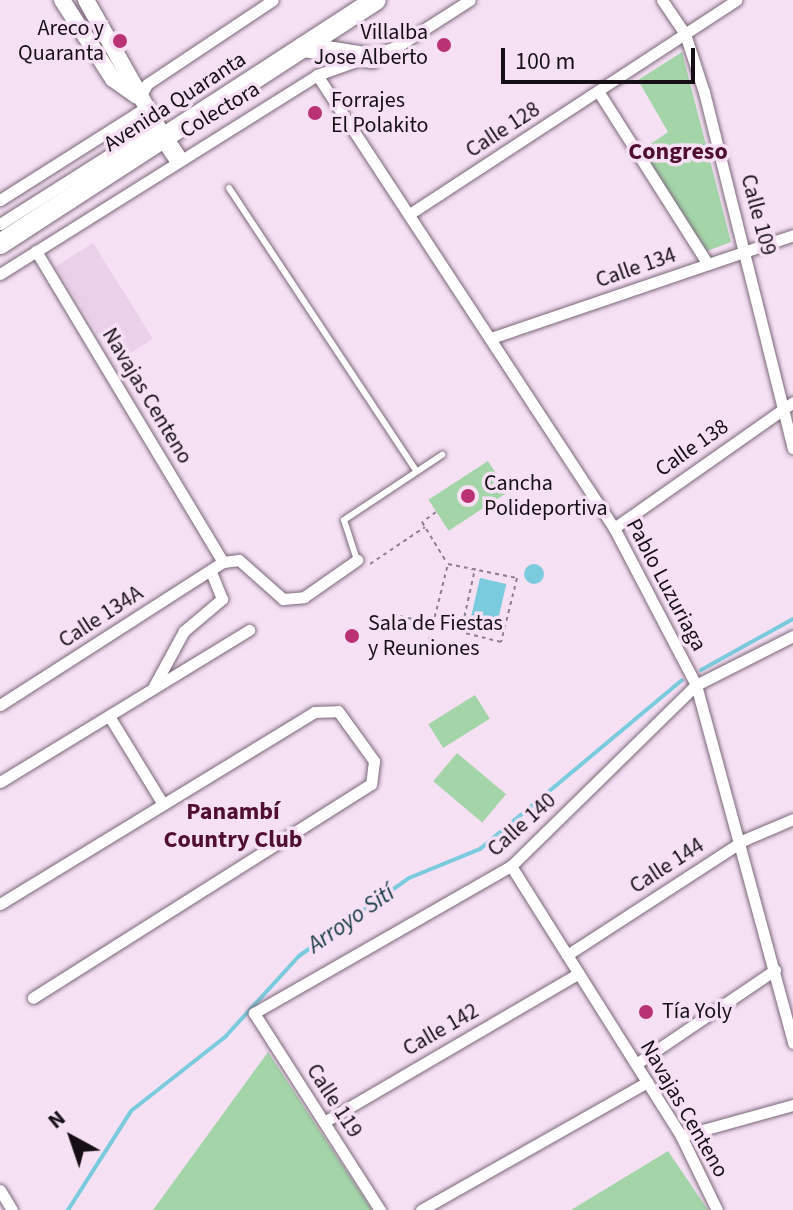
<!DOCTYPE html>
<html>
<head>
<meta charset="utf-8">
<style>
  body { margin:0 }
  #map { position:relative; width:793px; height:1210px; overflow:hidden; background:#f6e0f4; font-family:"Source Sans 3",sans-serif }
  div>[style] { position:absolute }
  .built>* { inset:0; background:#ebd0e9; transform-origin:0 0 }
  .green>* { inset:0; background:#a4d5a9; transform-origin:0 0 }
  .water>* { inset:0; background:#7bcbde; transform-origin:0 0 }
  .round { border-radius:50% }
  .stream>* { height:4px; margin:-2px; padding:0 2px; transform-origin:2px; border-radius:2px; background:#7bcbde }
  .path>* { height:2px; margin-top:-1px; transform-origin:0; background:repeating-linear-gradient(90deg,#8e7f8d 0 4px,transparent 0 8px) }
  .roads { filter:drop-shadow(0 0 2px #7a6879) drop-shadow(0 0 2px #7a6879) }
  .service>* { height:6px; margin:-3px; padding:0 3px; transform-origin:3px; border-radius:3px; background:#fff }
  .minor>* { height:11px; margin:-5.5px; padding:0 5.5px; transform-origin:5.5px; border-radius:5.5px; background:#fff }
  .secondary>* { height:16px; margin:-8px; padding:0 8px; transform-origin:8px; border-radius:8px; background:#fff }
  .primary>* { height:18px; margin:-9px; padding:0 9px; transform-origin:9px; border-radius:9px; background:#fff }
  .trunk>* { height:20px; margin:-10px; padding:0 10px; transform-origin:10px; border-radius:10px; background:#fff }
  .dots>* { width:22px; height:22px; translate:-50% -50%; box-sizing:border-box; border:4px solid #f6e0f4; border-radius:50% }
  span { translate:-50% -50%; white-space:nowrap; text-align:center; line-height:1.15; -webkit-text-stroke:7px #f6e0f4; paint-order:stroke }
  .poi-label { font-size:22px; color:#160f16 }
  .right { translate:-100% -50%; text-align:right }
  .left { translate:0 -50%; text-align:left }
  .street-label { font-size:22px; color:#160f16 }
  .neighbourhood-label { font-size:24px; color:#500f2f; font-weight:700 }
  .water-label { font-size:24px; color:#163c45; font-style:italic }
  .north { position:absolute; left:32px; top:1098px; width:80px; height:80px; -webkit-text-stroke:6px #f6e0f4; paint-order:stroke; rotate:320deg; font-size:22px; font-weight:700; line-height:32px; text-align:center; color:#160f16 }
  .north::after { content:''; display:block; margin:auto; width:28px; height:36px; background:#160f16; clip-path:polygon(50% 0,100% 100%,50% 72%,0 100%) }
  .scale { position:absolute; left:501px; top:48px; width:194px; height:36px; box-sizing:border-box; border:4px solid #160f16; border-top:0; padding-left:10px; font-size:24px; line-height:28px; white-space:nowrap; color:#160f16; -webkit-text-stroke:6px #f6e0f4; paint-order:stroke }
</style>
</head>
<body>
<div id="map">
  <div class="built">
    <i style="left:93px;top:243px;width:113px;height:44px;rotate:58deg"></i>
  </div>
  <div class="green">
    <i style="clip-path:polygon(682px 52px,731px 242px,707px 251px,642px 150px,668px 132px,638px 80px)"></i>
    <i style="left:488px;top:461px;width:37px;height:71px;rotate:57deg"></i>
    <i style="left:475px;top:695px;width:28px;height:55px;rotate:58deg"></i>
    <i style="left:457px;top:753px;width:64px;height:37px;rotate:40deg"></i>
    <i style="clip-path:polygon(268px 1052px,372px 1210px,153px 1210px)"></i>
    <i style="clip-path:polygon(668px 1151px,708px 1210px,571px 1210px)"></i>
  </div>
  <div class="water">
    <i class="round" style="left:524px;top:564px;width:20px;height:20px"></i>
    <i style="left:480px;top:578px;width:27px;height:49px;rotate:13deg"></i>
  </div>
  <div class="stream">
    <i style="left:701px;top:670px;width:105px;rotate:-29deg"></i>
    <i style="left:68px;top:1210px;width:117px;rotate:-57.5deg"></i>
    <i style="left:131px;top:1111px;width:120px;rotate:-38.2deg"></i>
    <i style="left:225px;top:1037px;width:110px;rotate:-47.6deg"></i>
    <i style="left:299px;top:956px;width:135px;rotate:-35.3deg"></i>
    <i style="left:409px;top:878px;width:77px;rotate:-22.2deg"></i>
    <i style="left:480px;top:849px;width:263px;rotate:-39.9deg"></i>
  </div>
  <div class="path">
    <i style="left:436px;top:512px;width:17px;rotate:144deg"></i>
    <i style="left:422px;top:522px;width:48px;rotate:58.6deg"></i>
    <i style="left:370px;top:564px;width:66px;rotate:-33.9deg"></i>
    <i style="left:385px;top:621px;width:16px;rotate:-18deg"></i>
    <i style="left:400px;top:616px;width:32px;rotate:14deg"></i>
    <i style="left:425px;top:656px;width:95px;rotate:-76deg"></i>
    <i style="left:448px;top:564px;width:70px;rotate:11.5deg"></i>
    <i style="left:517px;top:578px;width:66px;rotate:104deg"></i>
    <i style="left:501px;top:642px;width:41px;rotate:-166deg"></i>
    <i style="left:461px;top:632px;width:65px;rotate:-77.5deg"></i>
  </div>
  <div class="roads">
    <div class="service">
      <i style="left:229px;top:188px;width:339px;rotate:56.5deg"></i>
      <i style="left:357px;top:560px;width:42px;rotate:-108deg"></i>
      <i style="left:344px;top:520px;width:118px;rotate:-33.6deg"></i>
    </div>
    <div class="minor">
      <i style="left:662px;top:0;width:41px;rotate:55.9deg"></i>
      <i style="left:685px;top:34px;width:61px;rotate:71.9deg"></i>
      <i style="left:704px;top:92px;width:367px;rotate:76deg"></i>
      <i style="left:317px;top:75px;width:542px;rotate:56.75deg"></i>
      <i style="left:614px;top:528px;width:177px;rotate:62.4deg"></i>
      <i style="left:696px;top:685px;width:371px;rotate:74.8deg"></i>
      <i style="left:598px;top:91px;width:205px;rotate:57.6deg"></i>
      <i style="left:139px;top:98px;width:16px;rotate:-60deg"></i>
      <i style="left:147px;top:84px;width:151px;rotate:-33.7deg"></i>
      <i style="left:0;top:200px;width:172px;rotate:-32.4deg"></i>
      <i style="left:411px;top:213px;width:389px;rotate:-33.2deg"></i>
      <i style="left:0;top:224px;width:185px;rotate:-32.4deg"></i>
      <i style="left:36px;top:251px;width:363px;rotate:59deg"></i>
      <i style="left:0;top:274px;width:374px;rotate:-32.1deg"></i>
      <i style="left:317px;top:75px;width:86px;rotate:-19.7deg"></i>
      <i style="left:398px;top:46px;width:85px;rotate:-32.6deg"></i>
      <i style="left:491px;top:338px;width:319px;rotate:-18.8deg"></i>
      <i style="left:614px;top:528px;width:219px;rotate:-35.1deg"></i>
      <i style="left:154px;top:686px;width:63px;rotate:-61.4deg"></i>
      <i style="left:184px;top:631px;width:50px;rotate:-40.1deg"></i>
      <i style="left:222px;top:599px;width:31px;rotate:-112deg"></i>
      <i style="left:0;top:705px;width:265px;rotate:-32.7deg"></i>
      <i style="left:223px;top:562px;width:16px;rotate:-7deg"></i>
      <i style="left:239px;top:560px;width:59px;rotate:41.6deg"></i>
      <i style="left:283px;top:599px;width:21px;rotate:-5deg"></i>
      <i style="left:304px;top:597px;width:65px;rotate:-34.9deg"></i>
      <i style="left:109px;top:716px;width:103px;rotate:58.5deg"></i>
      <i style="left:0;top:782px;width:292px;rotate:-31.4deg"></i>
      <i style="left:511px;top:866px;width:319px;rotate:57.8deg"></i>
      <i style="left:681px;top:1136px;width:82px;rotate:64.1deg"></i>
      <i style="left:0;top:904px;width:368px;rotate:-31.4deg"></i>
      <i style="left:314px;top:712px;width:24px;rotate:-2deg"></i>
      <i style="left:338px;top:711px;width:62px;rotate:54.2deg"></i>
      <i style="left:374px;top:761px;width:23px;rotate:97deg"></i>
      <i style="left:371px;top:784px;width:400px;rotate:147.7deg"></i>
      <i style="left:567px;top:955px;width:211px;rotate:-33deg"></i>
      <i style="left:744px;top:840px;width:53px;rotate:-23.2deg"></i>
      <i style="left:636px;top:1064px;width:168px;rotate:-34.1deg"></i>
      <i style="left:324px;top:1122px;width:295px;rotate:-30.3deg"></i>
      <i style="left:681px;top:1136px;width:116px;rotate:-15.5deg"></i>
      <i style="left:0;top:1190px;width:23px;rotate:59deg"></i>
      <i style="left:380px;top:1210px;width:234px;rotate:-122.6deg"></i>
      <i style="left:254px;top:1013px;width:296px;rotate:-29.8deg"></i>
      <i style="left:511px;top:866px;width:259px;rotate:-44.4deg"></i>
      <i style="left:696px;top:685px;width:109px;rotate:-26.8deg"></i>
      <i style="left:421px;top:1210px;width:260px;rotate:-29.5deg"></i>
    </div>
    <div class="secondary">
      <i style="left:62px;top:0;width:94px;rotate:57.2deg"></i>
      <i style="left:113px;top:79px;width:29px;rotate:35deg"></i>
      <i style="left:86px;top:0;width:159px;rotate:60.5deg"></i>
    </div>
    <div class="primary">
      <i style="left:164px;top:138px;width:25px;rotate:56deg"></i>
    </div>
    <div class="trunk">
      <i style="left:303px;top:47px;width:70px;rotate:9.1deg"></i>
      <i style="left:0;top:244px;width:448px;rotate:-33deg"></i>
    </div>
  </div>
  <div class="dots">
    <i style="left:120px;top:41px;background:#b83274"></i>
    <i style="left:444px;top:45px;background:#b83274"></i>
    <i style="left:315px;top:113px;background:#b83274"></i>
    <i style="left:468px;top:496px;background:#b83274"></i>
    <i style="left:352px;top:636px;background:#b83274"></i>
    <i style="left:646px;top:1012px;background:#b83274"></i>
  </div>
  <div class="poi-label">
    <span class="right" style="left:104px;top:41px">Areco y<br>Quaranta</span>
    <span class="right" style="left:428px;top:45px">Villalba<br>Jose Alberto</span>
    <span class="left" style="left:331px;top:113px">Forrajes<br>El Polakito</span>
    <span class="left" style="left:484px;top:496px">Cancha<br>Polideportiva</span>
    <span class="left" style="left:368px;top:636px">Sala de Fiestas<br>y Reuniones</span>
    <span class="left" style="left:662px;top:1012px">Tía Yoly</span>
  </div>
  <div class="street-label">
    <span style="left:175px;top:102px;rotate:-33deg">Avenida Quaranta</span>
    <span style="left:220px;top:110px;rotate:-31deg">Colectora</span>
    <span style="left:503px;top:130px;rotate:-33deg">Calle 128</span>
    <span style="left:758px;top:215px;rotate:75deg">Calle 109</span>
    <span style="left:636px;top:268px;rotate:-19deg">Calle 134</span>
    <span style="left:147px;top:396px;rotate:59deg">Navajas Centeno</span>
    <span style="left:692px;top:448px;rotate:-35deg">Calle 138</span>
    <span style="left:666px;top:585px;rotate:62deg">Pablo Luzuriaga</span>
    <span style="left:101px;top:617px;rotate:-33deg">Calle 134A</span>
    <span style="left:522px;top:825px;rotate:-42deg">Calle 140</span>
    <span style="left:667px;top:866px;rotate:-33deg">Calle 144</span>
    <span style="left:441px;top:1030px;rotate:-30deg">Calle 142</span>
    <span style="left:334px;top:1101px;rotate:57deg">Calle 119</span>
    <span style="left:684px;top:1109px;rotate:60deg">Navajas Centeno</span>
  </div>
  <div class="neighbourhood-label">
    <span style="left:678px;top:152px">Congreso</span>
    <span style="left:233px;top:826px">Panambí<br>Country Club</span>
  </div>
  <div class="water-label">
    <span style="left:351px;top:919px;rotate:-35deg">Arroyo Sití</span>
  </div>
  <div class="north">N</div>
  <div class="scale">100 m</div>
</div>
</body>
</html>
